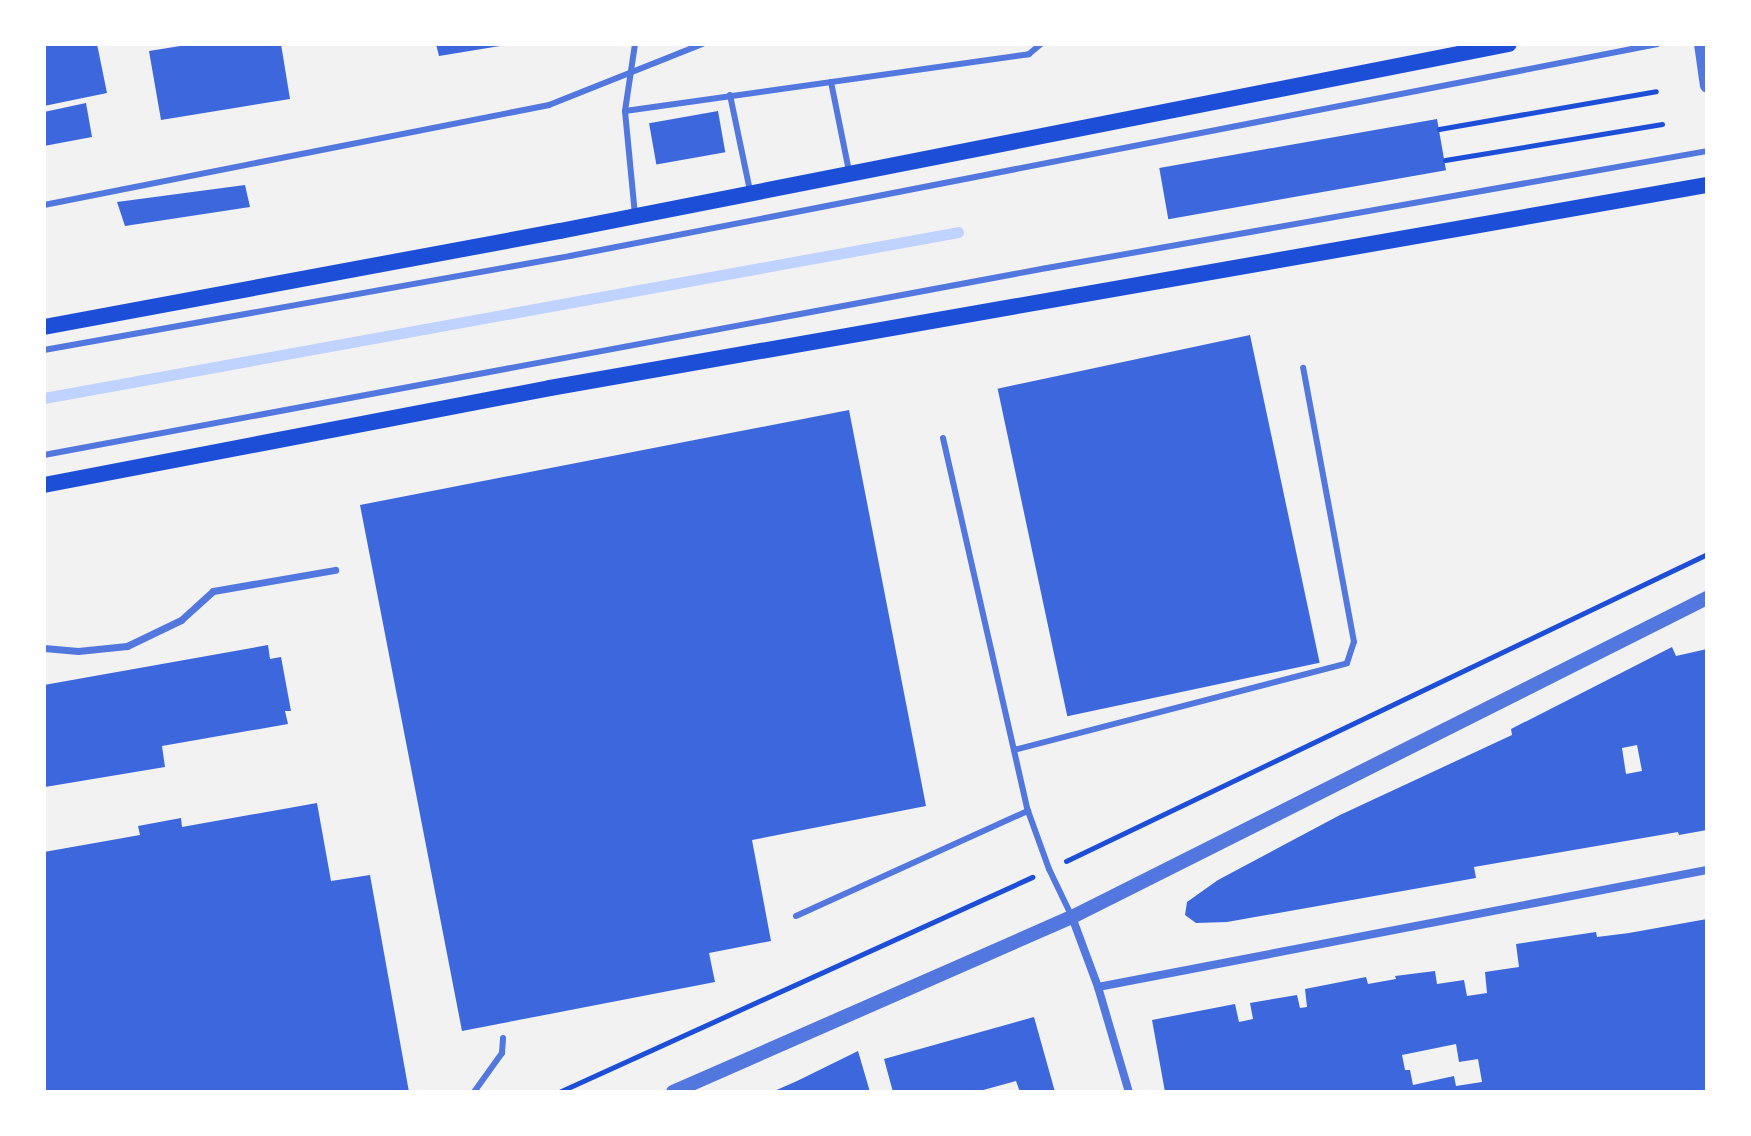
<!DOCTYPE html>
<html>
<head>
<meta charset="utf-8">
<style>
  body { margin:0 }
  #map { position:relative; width:1751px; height:1136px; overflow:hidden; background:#f2f2f2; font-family:Figtree,sans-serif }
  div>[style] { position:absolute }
  .stream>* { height:11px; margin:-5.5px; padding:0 5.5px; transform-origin:5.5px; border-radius:5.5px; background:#bfd3fe }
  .building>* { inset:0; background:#3d67dc; transform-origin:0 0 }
  .path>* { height:5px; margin:-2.5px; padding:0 2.5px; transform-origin:2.5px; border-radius:2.5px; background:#1d4ed8 }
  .service>* { height:6px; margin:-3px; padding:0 3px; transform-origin:3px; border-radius:3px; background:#5277de }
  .pedestrian>* { height:7px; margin:-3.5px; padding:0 3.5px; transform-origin:3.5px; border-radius:3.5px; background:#5277de }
  .minor>* { height:8px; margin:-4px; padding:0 4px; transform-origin:4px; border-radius:4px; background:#5277de }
  .tertiary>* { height:14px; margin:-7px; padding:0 7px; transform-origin:7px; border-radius:7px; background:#5277de }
  .secondary>* { height:16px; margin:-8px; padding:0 8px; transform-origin:8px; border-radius:8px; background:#1d4ed8 }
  span { translate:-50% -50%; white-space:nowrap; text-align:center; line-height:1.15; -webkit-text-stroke:6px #fff; paint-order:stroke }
  .frame { position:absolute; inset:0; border:46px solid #fff; pointer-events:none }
</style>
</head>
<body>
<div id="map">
  <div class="stream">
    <i style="left:44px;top:398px;width:929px;rotate:-10.29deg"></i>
  </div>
  <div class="building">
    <i style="clip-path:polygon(44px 44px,97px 44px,107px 93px,44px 106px)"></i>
    <i style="clip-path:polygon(193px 44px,281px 44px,290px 99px,161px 120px,149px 51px)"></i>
    <i style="clip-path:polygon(436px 44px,500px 44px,500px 46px,439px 56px)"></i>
    <i style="clip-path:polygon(86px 103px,92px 137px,44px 146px,44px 112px)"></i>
    <i style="left:718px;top:111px;width:42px;height:70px;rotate:80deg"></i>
    <i style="left:1437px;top:119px;width:52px;height:282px;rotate:80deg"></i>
    <i style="clip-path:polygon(245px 185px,250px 207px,125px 226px,117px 202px)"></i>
    <i style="left:1250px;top:335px;width:335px;height:258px;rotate:78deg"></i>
    <i style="clip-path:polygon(849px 410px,926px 806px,752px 840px,771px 941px,709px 953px,715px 982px,462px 1031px,360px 505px)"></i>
    <i style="clip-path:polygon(268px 645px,270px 659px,281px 657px,291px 711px,285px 711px,288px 724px,162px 746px,165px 767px,45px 787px,44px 685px)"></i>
    <i style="clip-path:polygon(evenodd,1672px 647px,1676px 656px,1707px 649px,1707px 830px,1679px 835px,1678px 832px,1474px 867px,1476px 878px,1227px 922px,1196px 923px,1185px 915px,1187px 902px,1218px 880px,1340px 815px,1512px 735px,1511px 729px,1672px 647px,1637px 745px,1642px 771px,1626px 774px,1622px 748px,1637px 745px)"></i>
    <i style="clip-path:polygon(317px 803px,331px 881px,370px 875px,409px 1092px,44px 1092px,44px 852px,140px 835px,138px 826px,181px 818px,182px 827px)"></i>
    <i style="clip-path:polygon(evenodd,1707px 919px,1707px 1092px,1165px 1092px,1152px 1020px,1235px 1004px,1239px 1022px,1253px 1019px,1250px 1003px,1297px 995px,1300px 1008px,1307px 1007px,1305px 989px,1366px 977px,1368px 984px,1396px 979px,1395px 976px,1435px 971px,1437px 984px,1464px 980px,1467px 996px,1487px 993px,1485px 972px,1519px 967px,1516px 944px,1596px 932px,1597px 937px,1629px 933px,1707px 919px,1456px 1044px,1459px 1062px,1478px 1059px,1482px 1082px,1456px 1086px,1454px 1076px,1413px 1085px,1410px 1070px,1405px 1070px,1402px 1055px,1456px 1044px)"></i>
    <i style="clip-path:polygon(1034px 1017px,1055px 1092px,1020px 1092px,1016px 1081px,976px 1092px,893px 1092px,884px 1059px)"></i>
    <i style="clip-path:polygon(858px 1051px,870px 1092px,772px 1092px,797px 1081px)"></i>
  </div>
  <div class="path">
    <i style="left:1439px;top:129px;width:220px;rotate:-9.9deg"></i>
    <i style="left:1445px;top:160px;width:220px;rotate:-9.4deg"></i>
    <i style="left:1066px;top:861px;width:711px;rotate:-25.59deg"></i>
    <i style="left:559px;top:1092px;width:520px;rotate:-24.44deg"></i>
  </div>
  <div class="service">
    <i style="left:831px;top:82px;width:91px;rotate:78.6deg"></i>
    <i style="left:730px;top:95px;width:98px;rotate:78.2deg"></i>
    <i style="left:625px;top:111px;width:408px;rotate:-8deg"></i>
    <i style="left:1029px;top:54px;width:16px;rotate:-40deg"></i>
    <i style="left:44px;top:205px;width:515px;rotate:-11.2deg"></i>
    <i style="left:549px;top:105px;width:165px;rotate:-21.7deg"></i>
    <i style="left:635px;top:215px;width:104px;rotate:-95.5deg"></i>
    <i style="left:625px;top:111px;width:68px;rotate:-81.5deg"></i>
    <i style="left:44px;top:350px;width:534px;rotate:-10.13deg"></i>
    <i style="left:570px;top:256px;width:1108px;rotate:-11.03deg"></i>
    <i style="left:943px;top:438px;width:383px;rotate:77.2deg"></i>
    <i style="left:1028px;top:811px;width:62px;rotate:70.1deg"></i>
    <i style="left:1049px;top:869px;width:53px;rotate:64.4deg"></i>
    <i style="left:44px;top:455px;width:1020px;rotate:-10.56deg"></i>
    <i style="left:1047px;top:268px;width:670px;rotate:-10.05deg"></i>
    <i style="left:1014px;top:750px;width:344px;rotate:-14.6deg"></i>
    <i style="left:1347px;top:663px;width:22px;rotate:-72deg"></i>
    <i style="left:1354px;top:642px;width:279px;rotate:-100.5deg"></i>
    <i style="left:796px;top:916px;width:255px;rotate:-24.4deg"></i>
    <i style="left:474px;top:1092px;width:48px;rotate:-54.3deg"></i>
    <i style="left:502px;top:1053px;width:15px;rotate:-86deg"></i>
  </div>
  <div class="pedestrian">
    <i style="left:44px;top:648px;width:34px;rotate:5deg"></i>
    <i style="left:78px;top:651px;width:49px;rotate:-5.8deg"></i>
    <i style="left:127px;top:646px;width:60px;rotate:-25.7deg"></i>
    <i style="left:181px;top:620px;width:43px;rotate:-42.2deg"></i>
    <i style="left:213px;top:591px;width:124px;rotate:-9.8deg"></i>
  </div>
  <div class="minor">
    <i style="left:1072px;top:917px;width:75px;rotate:69.6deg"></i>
    <i style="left:1098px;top:987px;width:109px;rotate:73.6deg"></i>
    <i style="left:1098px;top:987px;width:620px;rotate:-10.88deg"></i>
  </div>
  <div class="tertiary">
    <i style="left:1701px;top:44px;width:42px;rotate:81.9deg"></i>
    <i style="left:673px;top:1092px;width:436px;rotate:-23.7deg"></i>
    <i style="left:1072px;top:917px;width:711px;rotate:-26.67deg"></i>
  </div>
  <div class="secondary">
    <i style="left:44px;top:327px;width:525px;rotate:-10.54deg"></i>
    <i style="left:560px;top:231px;width:967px;rotate:-11.15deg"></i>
    <i style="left:44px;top:485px;width:515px;rotate:-10.85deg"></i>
    <i style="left:550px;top:388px;width:1175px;rotate:-9.95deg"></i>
  </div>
  <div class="frame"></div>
</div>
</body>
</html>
